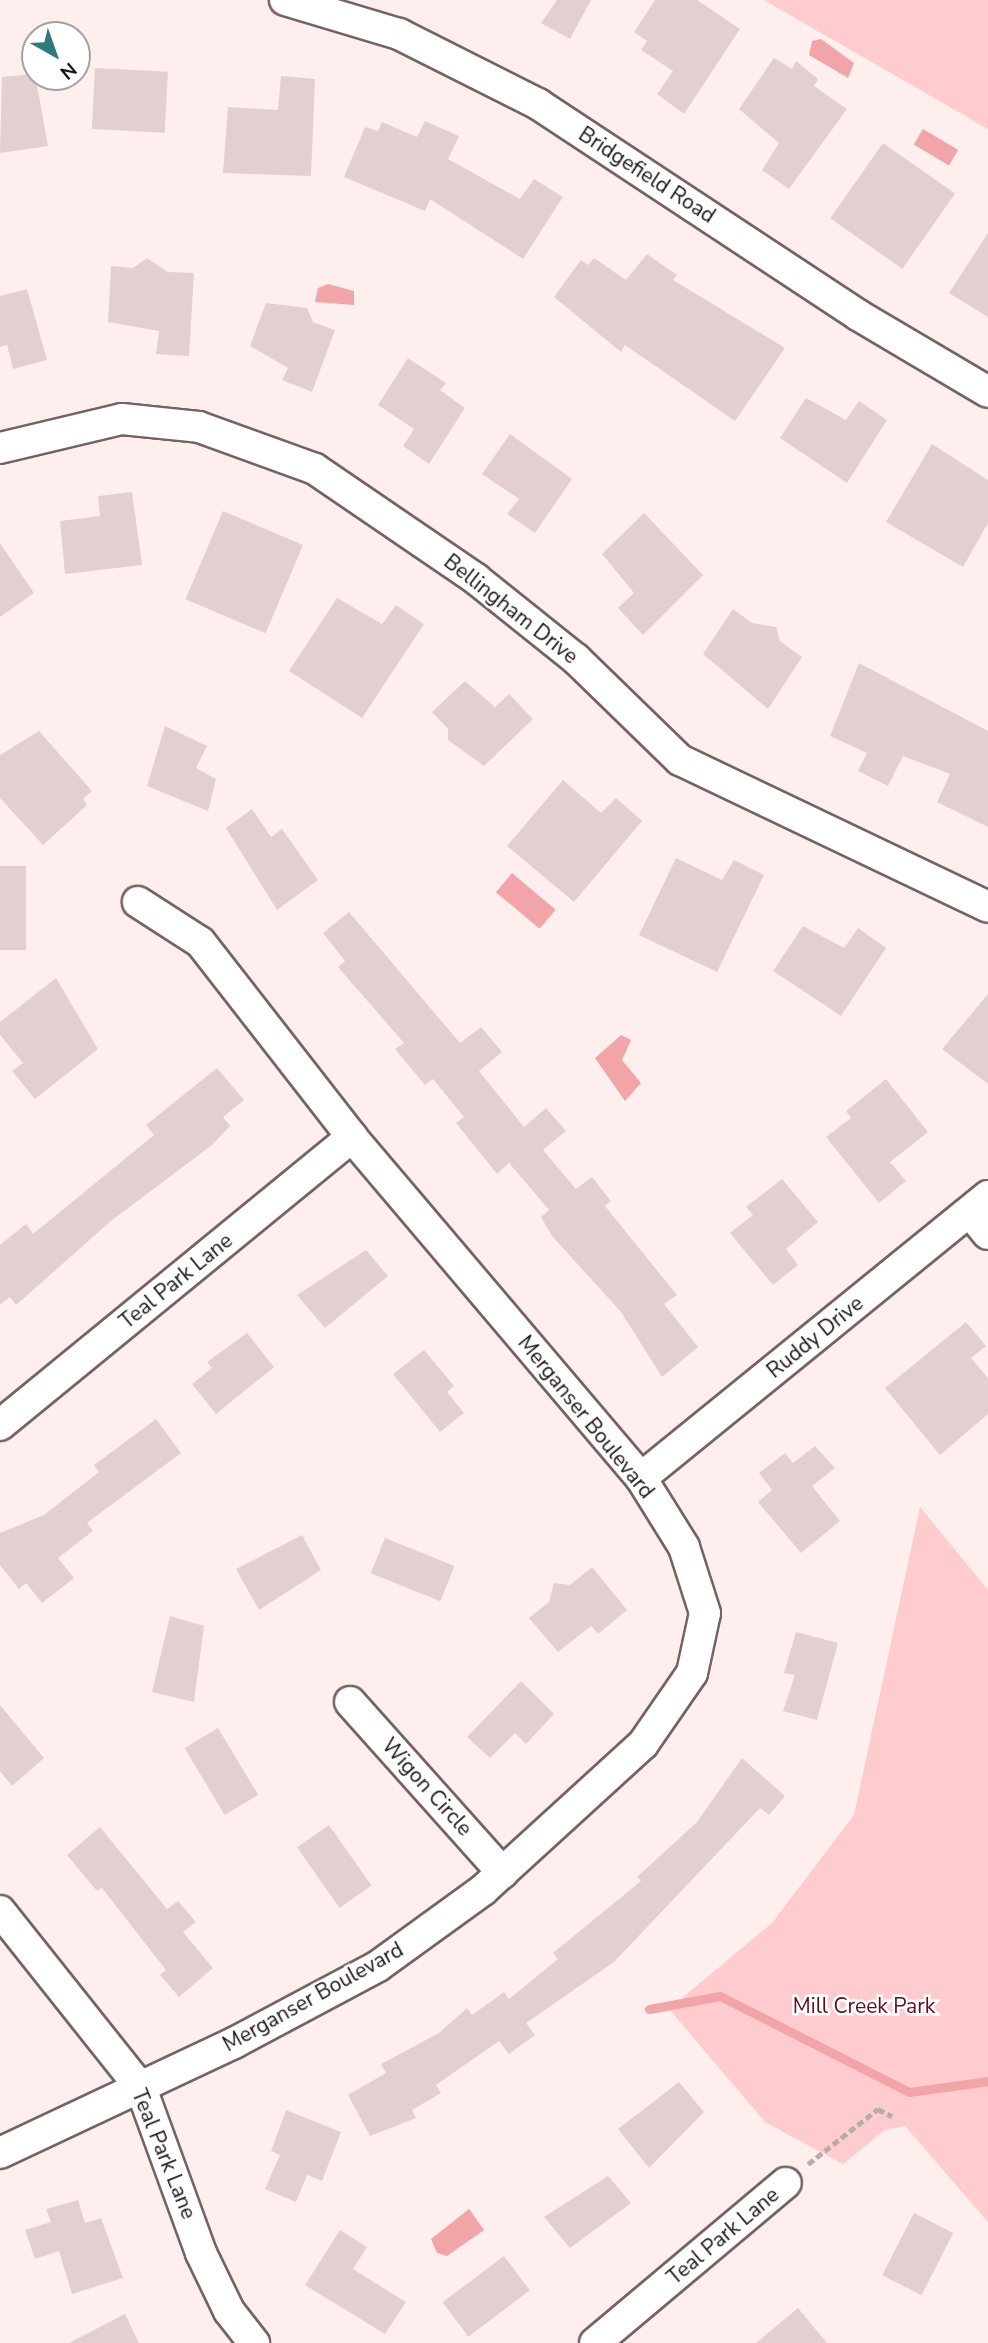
<!DOCTYPE html>
<style>
body{margin:0}
#map{position:relative;width:988px;height:2343px;overflow:hidden;background:#fee;font-family:"Nunito Sans",sans-serif}
div>[style]{position:absolute}
.green>*{inset:0;background:#feccce}
.water>*{inset:0;background:#f2a5a9;transform-origin:0 0}
.stream>*{height:9px;margin:-4.5px;padding:0 4.5px;transform-origin:4.5px;border-radius:4.5px;background:#f2a5a9}
.building>*{inset:0;background:#e3cfcf;transform-origin:0 0}
.path>*{height:4.5px;margin-top:-2.25px;transform-origin:0;background:repeating-linear-gradient(90deg,#b9abab 0 7px,transparent 0 10.5px)}
.roads{filter:drop-shadow(2px 0 #756364) drop-shadow(-2px 0 #756364) drop-shadow(0 2px #756364) drop-shadow(0 -2px #756364)}
.minor>*{height:30px;margin:-15px;padding:0 15px;transform-origin:15px;border-radius:15px;background:#fff}
span{translate:-50% -50%;white-space:nowrap;text-align:center;line-height:1.15;-webkit-text-stroke:5px #fff;paint-order:stroke}
.street-label{font-size:21px;color:#1a1314}
.park-label{font-size:21px;color:#64091e}
.north{position:absolute;left:21px;top:21px;width:70px;height:70px;box-sizing:border-box;background:#fff;border:2px solid #a3a1a1;border-radius:50%;rotate:140deg;font-size:19px;font-weight:700;line-height:28px;text-align:center;color:#1a1314}
.north::after{content:'';display:block;margin:auto;width:24px;height:32px;background:#317a7b;clip-path:polygon(50% 0,100% 100%,50% 72%,0 100%)}
</style>
<div id="map">
<div class="green">
<i style="clip-path:polygon(764px 0,988px 0,988px 129px)"></i>
<i style="clip-path:polygon(920px 1507px,988px 1590px,988px 2222px,905px 2126px,885px 2130px,843px 2164px,765px 2122px,669px 2009px,772px 1923px,854px 1815px)"></i>
</div>
<div class="water">
<i style="clip-path:polygon(821px 39px,854px 63px,848px 78px,809px 55px,812px 41px)"></i>
<i style="left:923px;top:129px;width:41px;height:18px;rotate:31deg"></i>
<i style="clip-path:polygon(328px 284px,354px 291px,354px 305px,315px 302px,318px 288px)"></i>
<i style="left:512px;top:873px;width:57px;height:25px;rotate:40deg"></i>
<i style="clip-path:polygon(621px 1035px,631px 1040px,622px 1060px,641px 1083px,625px 1101px,595px 1058px)"></i>
<i style="clip-path:polygon(469px 2209px,484px 2230px,447px 2256px,437px 2253px,431px 2239px)"></i>
</div>
<div class="stream">
<i style="left:649px;top:2009px;width:72px;rotate:-10.4deg"></i>
<i style="left:720px;top:1996px;width:212px;rotate:26.9deg"></i>
<i style="left:909px;top:2092px;width:80px;rotate:-7.9deg"></i>
</div>
<div class="building">
<i style="clip-path:polygon(557px 0,591px 0,570px 39px,541px 23px)"></i>
<i style="clip-path:polygon(655px 0,697px 0,740px 29px,684px 114px,657px 94px,673px 71px,641px 50px,647px 41px,634px 32px)"></i>
<i style="clip-path:polygon(774px 58px,792px 69px,796px 61px,818px 79px,814px 86px,847px 109px,789px 189px,762px 170px,779px 143px,739px 109px)"></i>
<i style="left:95px;top:68px;width:73px;height:61px;rotate:3deg"></i>
<i style="clip-path:polygon(35px 74px,48px 146px,0 153px,2px 77px)"></i>
<i style="clip-path:polygon(281px 76px,315px 79px,311px 176px,223px 173px,228px 107px,278px 110px)"></i>
<i style="clip-path:polygon(425px 121px,459px 136px,448px 159px,520px 199px,534px 179px,563px 197px,523px 259px,430px 199px,425px 211px,344px 177px,365px 127px,378px 131px,382px 122px,417px 137px)"></i>
<i style="left:883px;top:143px;width:88px;height:92px;rotate:35deg"></i>
<i style="clip-path:polygon(988px 233px,988px 317px,949px 293px)"></i>
<i style="clip-path:polygon(647px 254px,677px 275px,673px 280px,785px 348px,735px 421px,625px 345px,621px 352px,554px 297px,581px 260px,588px 265px,594px 258px,626px 280px)"></i>
<i style="clip-path:polygon(147px 258px,168px 272px,194px 273px,189px 356px,156px 354px,159px 331px,108px 322px,111px 266px,133px 268px)"></i>
<i style="clip-path:polygon(27px 289px,47px 360px,13px 369px,7px 345px,0 347px,0 296px)"></i>
<i style="clip-path:polygon(266px 303px,307px 308px,313px 322px,335px 330px,312px 392px,282px 380px,288px 368px,250px 346px)"></i>
<i style="clip-path:polygon(408px 358px,446px 383px,440px 390px,465px 408px,429px 464px,403px 446px,414px 429px,378px 405px)"></i>
<i style="clip-path:polygon(806px 398px,846px 420px,859px 401px,887px 420px,847px 483px,780px 438px)"></i>
<i style="clip-path:polygon(510px 434px,572px 479px,535px 533px,507px 514px,519px 499px,482px 474px)"></i>
<i style="clip-path:polygon(932px 444px,988px 480px,988px 523px,963px 567px,886px 522px)"></i>
<i style="clip-path:polygon(132px 492px,142px 565px,65px 574px,60px 521px,100px 516px,98px 496px)"></i>
<i style="left:223px;top:511px;width:87px;height:96px;rotate:23deg"></i>
<i style="clip-path:polygon(644px 513px,703px 575px,643px 635px,618px 608px,634px 593px,602px 554px)"></i>
<i style="clip-path:polygon(0 543px,34px 593px,0 617px)"></i>
<i style="clip-path:polygon(337px 598px,382px 624px,396px 605px,424px 624px,362px 718px,289px 671px)"></i>
<i style="clip-path:polygon(733px 609px,752px 623px,776px 627px,780px 641px,802px 657px,768px 709px,703px 654px)"></i>
<i style="clip-path:polygon(859px 663px,988px 731px,988px 827px,937px 802px,950px 774px,903px 756px,888px 786px,858px 771px,867px 753px,830px 736px)"></i>
<i style="clip-path:polygon(465px 681px,495px 707px,509px 694px,533px 719px,484px 766px,448px 740px,448px 729px,432px 712px)"></i>
<i style="clip-path:polygon(165px 726px,207px 746px,196px 768px,216px 779px,208px 811px,147px 786px)"></i>
<i style="clip-path:polygon(39px 731px,92px 791px,83px 799px,87px 805px,43px 845px,0 798px,0 755px)"></i>
<i style="clip-path:polygon(563px 780px,601px 813px,616px 798px,642px 821px,574px 902px,507px 846px)"></i>
<i style="clip-path:polygon(252px 809px,271px 837px,282px 829px,318px 880px,277px 910px,226px 828px)"></i>
<i style="clip-path:polygon(676px 858px,722px 880px,734px 860px,764px 875px,717px 972px,639px 935px)"></i>
<i style="left:26px;top:866px;width:84px;height:26px;rotate:90deg"></i>
<i style="clip-path:polygon(349px 912px,460px 1043px,481px 1027px,502px 1052px,479px 1071px,524px 1127px,546px 1108px,566px 1131px,543px 1150px,576px 1189px,592px 1177px,611px 1201px,605px 1206px,677px 1295px,664px 1304px,698px 1347px,662px 1377px,621px 1312px,552px 1236px,541px 1217px,549px 1210px,509px 1163px,497px 1174px,456px 1123px,464px 1117px,433px 1079px,425px 1085px,395px 1049px,404px 1043px,338px 967px,345px 961px,323px 933px)"></i>
<i style="clip-path:polygon(803px 926px,844px 948px,858px 928px,886px 948px,841px 1016px,773px 971px)"></i>
<i style="clip-path:polygon(56px 978px,98px 1049px,35px 1099px,12px 1071px,23px 1063px,0 1035px,0 1022px)"></i>
<i style="clip-path:polygon(988px 994px,988px 1084px,942px 1049px)"></i>
<i style="clip-path:polygon(217px 1068px,244px 1100px,223px 1117px,230px 1126px,212px 1145px,111px 1221px,16px 1305px,10px 1297px,0 1305px,0 1245px,26px 1224px,33px 1234px,154px 1135px,146px 1125px)"></i>
<i style="clip-path:polygon(886px 1079px,928px 1132px,890px 1162px,906px 1181px,879px 1203px,826px 1137px,851px 1118px,846px 1111px)"></i>
<i style="clip-path:polygon(782px 1179px,818px 1222px,786px 1249px,798px 1265px,773px 1285px,730px 1233px,753px 1215px,746px 1207px)"></i>
<i style="clip-path:polygon(366px 1250px,388px 1276px,325px 1328px,297px 1295px)"></i>
<i style="clip-path:polygon(966px 1322px,986px 1346px,971px 1358px,988px 1378px,988px 1414px,940px 1455px,885px 1388px)"></i>
<i style="clip-path:polygon(247px 1333px,274px 1367px,216px 1414px,192px 1384px,212px 1368px,207px 1362px)"></i>
<i style="clip-path:polygon(424px 1350px,454px 1386px,447px 1392px,464px 1413px,440px 1432px,393px 1374px)"></i>
<i style="clip-path:polygon(156px 1419px,181px 1453px,87px 1523px,93px 1531px,58px 1558px,74px 1578px,42px 1603px,26px 1583px,19px 1589px,0 1565px,0 1533px,44px 1515px,99px 1472px,94px 1465px)"></i>
<i style="clip-path:polygon(815px 1446px,835px 1468px,812px 1486px,840px 1521px,801px 1553px,758px 1502px,772px 1490px,759px 1473px,785px 1453px,793px 1463px)"></i>
<i style="clip-path:polygon(302px 1535px,321px 1570px,259px 1610px,236px 1569px)"></i>
<i style="left:385px;top:1538px;width:75px;height:38px;rotate:22deg"></i>
<i style="clip-path:polygon(592px 1567px,627px 1610px,598px 1634px,591px 1626px,558px 1652px,529px 1618px,549px 1602px,554px 1583px,570px 1585px)"></i>
<i style="clip-path:polygon(170px 1616px,204px 1626px,194px 1702px,152px 1692px)"></i>
<i style="clip-path:polygon(796px 1632px,838px 1643px,817px 1720px,783px 1711px,795px 1675px,784px 1673px)"></i>
<i style="clip-path:polygon(521px 1681px,554px 1714px,526px 1744px,515px 1733px,490px 1758px,467px 1737px)"></i>
<i style="clip-path:polygon(0 1705px,44px 1758px,12px 1786px,0 1771px)"></i>
<i style="left:218px;top:1728px;width:78px;height:39px;rotate:59deg"></i>
<i style="clip-path:polygon(742px 1758px,785px 1796px,769px 1815px,760px 1808px,614px 1962px,526px 2023px,535px 2035px,509px 2054px,499px 2041px,436px 2085px,441px 2093px,412px 2110px,416px 2118px,370px 2136px,348px 2095px,386px 2073px,381px 2064px,439px 2033px,467px 2008px,472px 2015px,504px 1992px,509px 1999px,558px 1959px,553px 1953px,641px 1881px,637px 1877px,697px 1822px)"></i>
<i style="left:329px;top:1825px;width:74px;height:39px;rotate:55deg"></i>
<i style="clip-path:polygon(100px 1827px,167px 1909px,178px 1901px,196px 1922px,183px 1932px,213px 1968px,179px 1997px,160px 1975px,166px 1970px,102px 1888px,97px 1891px,67px 1855px)"></i>
<i style="clip-path:polygon(679px 2082px,704px 2112px,649px 2168px,618px 2129px)"></i>
<i style="clip-path:polygon(286px 2110px,341px 2132px,322px 2181px,307px 2175px,296px 2202px,265px 2189px,280px 2155px,271px 2151px)"></i>
<i style="clip-path:polygon(608px 2176px,631px 2203px,570px 2248px,544px 2217px)"></i>
<i style="clip-path:polygon(78px 2200px,85px 2223px,101px 2218px,123px 2278px,72px 2294px,59px 2251px,35px 2259px,25px 2230px,51px 2222px,46px 2209px)"></i>
<i style="left:914px;top:2213px;width:44px;height:70px;rotate:27deg"></i>
<i style="clip-path:polygon(340px 2230px,367px 2247px,353px 2269px,406px 2302px,385px 2334px,305px 2285px)"></i>
<i style="left:504px;top:2256px;width:43px;height:77px;rotate:53deg"></i>
<i style="clip-path:polygon(798px 2308px,827px 2343px,756px 2343px)"></i>
<i style="clip-path:polygon(125px 2314px,139px 2343px,69px 2343px)"></i>
</div>
<div class="path">
<i style="left:808px;top:2164px;width:89px;rotate:-38.2deg"></i>
<i style="left:878px;top:2109px;width:16px;rotate:27deg"></i>
</div>
<div class="roads">
<div class="minor">
<i style="left:285px;top:0;width:119px;rotate:16.6deg"></i>
<i style="left:399px;top:34px;width:156px;rotate:26.7deg"></i>
<i style="left:538px;top:104px;width:383px;rotate:33.4deg"></i>
<i style="left:858px;top:315px;width:151px;rotate:30.6deg"></i>
<i style="left:0;top:448px;width:125px;rotate:-13.4deg"></i>
<i style="left:122px;top:419px;width:77px;rotate:5.9deg"></i>
<i style="left:199px;top:427px;width:123px;rotate:19.9deg"></i>
<i style="left:315px;top:469px;width:195px;rotate:34.3deg"></i>
<i style="left:476px;top:579px;width:128px;rotate:38.7deg"></i>
<i style="left:576px;top:659px;width:145px;rotate:44.2deg"></i>
<i style="left:680px;top:760px;width:341px;rotate:25.5deg"></i>
<i style="left:970px;top:1212px;width:28px;rotate:51deg"></i>
<i style="left:0;top:1425px;width:455px;rotate:-39.3deg"></i>
<i style="left:641px;top:1478px;width:447px;rotate:-39.1deg"></i>
<i style="left:350px;top:1702px;width:229px;rotate:48.2deg"></i>
<i style="left:0;top:1911px;width:226px;rotate:51.5deg"></i>
<i style="left:141px;top:2088px;width:176px;rotate:70deg"></i>
<i style="left:201px;top:2253px;width:64px;rotate:64.2deg"></i>
<i style="left:229px;top:2311px;width:41px;rotate:52deg"></i>
<i style="left:0;top:2153px;width:259px;rotate:-25.2deg"></i>
<i style="left:234px;top:2043px;width:163px;rotate:-28.1deg"></i>
<i style="left:378px;top:1966px;width:130px;rotate:-35.9deg"></i>
<i style="left:483px;top:1890px;width:217px;rotate:-42.4deg"></i>
<i style="left:643px;top:1744px;width:86px;rotate:-55.4deg"></i>
<i style="left:692px;top:1673px;width:61px;rotate:-77.8deg"></i>
<i style="left:705px;top:1613px;width:69px;rotate:-107.7deg"></i>
<i style="left:684px;top:1547px;width:81px;rotate:-121.9deg"></i>
<i style="left:641px;top:1478px;width:447px;rotate:-130.3deg"></i>
<i style="left:352px;top:1137px;width:247px;rotate:-127.9deg"></i>
<i style="left:200px;top:942px;width:74px;rotate:-147.2deg"></i>
<i style="left:595px;top:2343px;width:249px;rotate:-40deg"></i>
</div>
</div>
<div class="street-label">
<span style="left:647px;top:175px;rotate:33deg">Bridgefield Road</span>
<span style="left:511px;top:609px;rotate:38deg">Bellingham Drive</span>
<span style="left:176px;top:1281px;rotate:-39deg">Teal Park Lane</span>
<span style="left:815px;top:1337px;rotate:-39deg">Ruddy Drive</span>
<span style="left:586px;top:1417px;rotate:51deg">Merganser Boulevard</span>
<span style="left:427px;top:1787px;rotate:48deg">Wigon Circle</span>
<span style="left:313px;top:1997px;rotate:-29deg">Merganser Boulevard</span>
<span style="left:164px;top:2154px;rotate:68deg">Teal Park Lane</span>
<span style="left:723px;top:2236px;rotate:-40deg">Teal Park Lane</span>
</div>
<div class="park-label">
<span style="left:864px;top:2006px">Mill Creek Park</span>
</div>
<div class="north">N</div>
</div>
